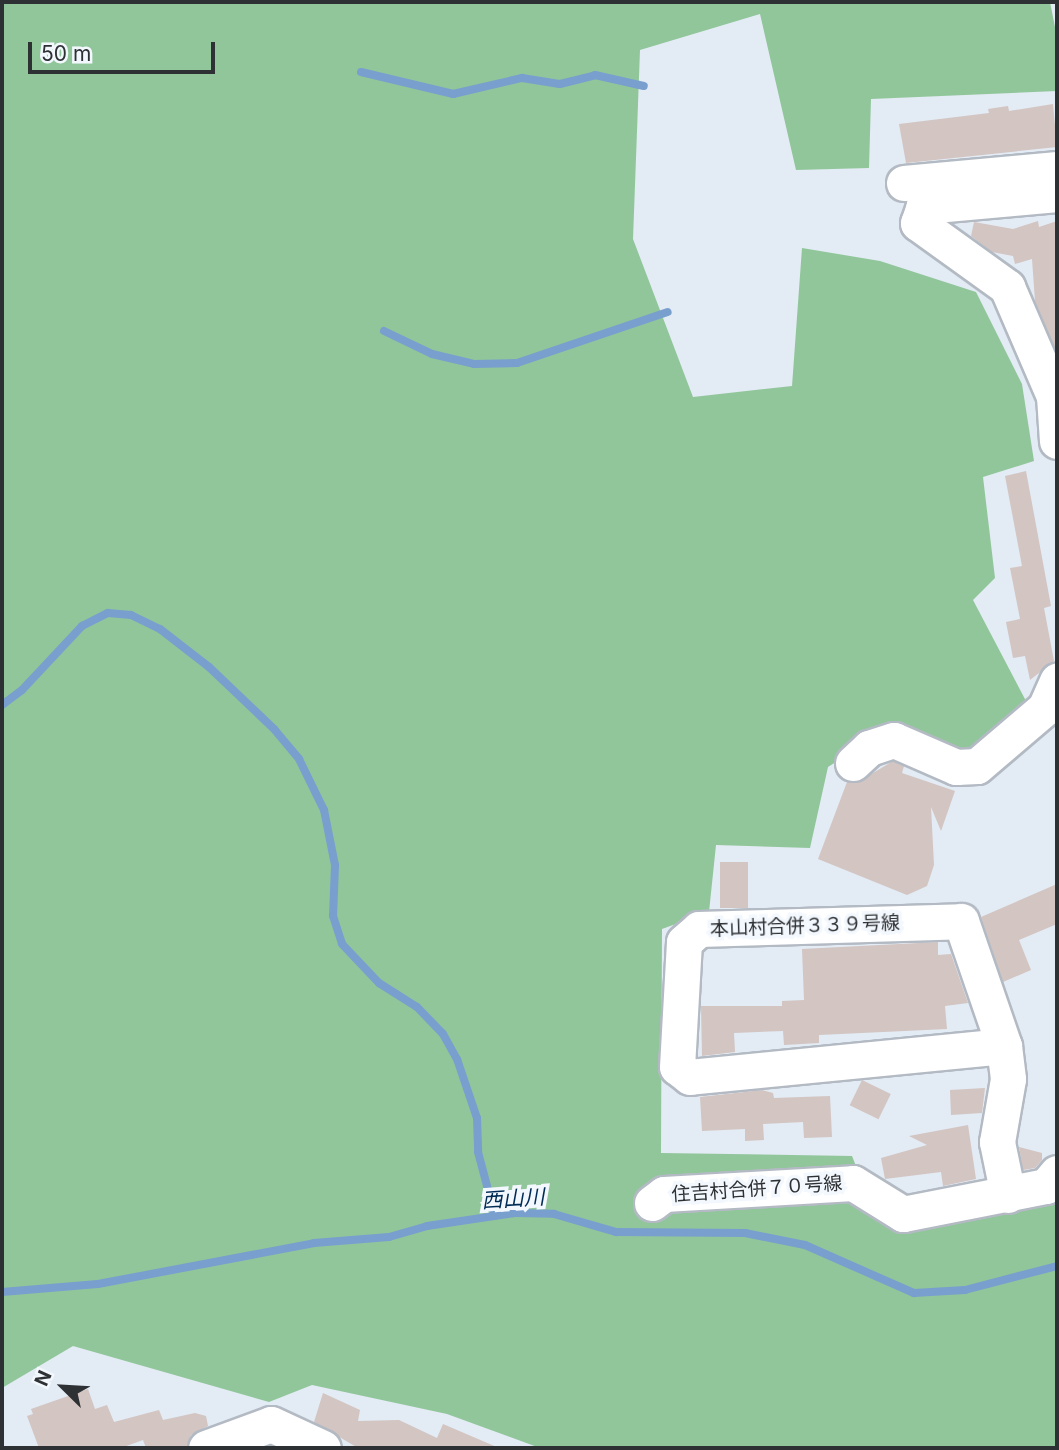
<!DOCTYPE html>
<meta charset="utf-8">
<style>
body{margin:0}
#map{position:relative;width:1059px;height:1450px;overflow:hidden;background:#e3ebf4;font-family:Inter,"Noto Sans JP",sans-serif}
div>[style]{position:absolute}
.forest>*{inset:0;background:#91c69b}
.stream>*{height:8px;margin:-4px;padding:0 4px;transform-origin:4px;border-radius:4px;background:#789fce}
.building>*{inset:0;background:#d2c5c2;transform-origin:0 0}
.roads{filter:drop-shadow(2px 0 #b3bac3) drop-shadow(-2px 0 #b3bac3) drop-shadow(0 2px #b3bac3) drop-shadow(0 -2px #b3bac3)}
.minor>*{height:35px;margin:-17.5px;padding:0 17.5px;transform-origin:17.5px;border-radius:17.5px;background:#fff}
span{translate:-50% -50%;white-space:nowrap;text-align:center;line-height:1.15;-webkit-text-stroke:7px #f3f8fe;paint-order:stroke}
.street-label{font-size:19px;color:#2e3134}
.water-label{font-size:21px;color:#002b55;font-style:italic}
.frame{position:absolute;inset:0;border:4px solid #2e3134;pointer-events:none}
.north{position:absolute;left:28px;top:1352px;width:70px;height:70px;-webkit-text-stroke:5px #f3f8fe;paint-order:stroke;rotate:294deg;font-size:19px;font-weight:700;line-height:28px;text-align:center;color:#2e3134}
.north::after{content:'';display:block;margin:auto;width:24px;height:32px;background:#2e3134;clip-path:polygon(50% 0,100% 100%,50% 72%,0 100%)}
.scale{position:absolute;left:28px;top:42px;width:187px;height:32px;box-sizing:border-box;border:4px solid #2e3134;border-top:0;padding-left:9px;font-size:21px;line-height:24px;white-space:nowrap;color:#2e3134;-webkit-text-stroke:5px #f3f8fe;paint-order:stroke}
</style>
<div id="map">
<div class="forest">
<i style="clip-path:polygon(2px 2px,1050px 2px,1057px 37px,1057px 91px,871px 99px,869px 168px,796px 170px,760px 14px,640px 50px,633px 239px,693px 397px,792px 386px,802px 248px,880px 261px,976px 292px,1022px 384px,1034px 461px,983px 477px,995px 578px,973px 600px,1026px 701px,967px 753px,892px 726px,828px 767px,810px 848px,716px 845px,709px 912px,662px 929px,661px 1153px,852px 1156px,878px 1221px,1057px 1204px,1057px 1448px,540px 1448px,447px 1414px,312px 1385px,269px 1402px,73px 1346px,2px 1388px)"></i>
</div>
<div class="stream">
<i style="left:361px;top:72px;width:95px;rotate:13.4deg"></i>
<i style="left:453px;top:94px;width:71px;rotate:-13.1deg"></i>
<i style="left:522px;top:78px;width:38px;rotate:9deg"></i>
<i style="left:560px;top:84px;width:36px;rotate:-14deg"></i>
<i style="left:595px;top:75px;width:50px;rotate:12.7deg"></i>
<i style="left:384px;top:331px;width:53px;rotate:25.6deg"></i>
<i style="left:432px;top:354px;width:43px;rotate:13.4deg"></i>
<i style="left:474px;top:364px;width:43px;rotate:-1.3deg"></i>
<i style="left:517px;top:363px;width:159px;rotate:-18.7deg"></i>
<i style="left:2px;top:705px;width:25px;rotate:-37deg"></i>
<i style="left:22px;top:690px;width:88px;rotate:-46.8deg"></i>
<i style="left:82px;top:626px;width:29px;rotate:-27deg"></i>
<i style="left:108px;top:613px;width:23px;rotate:5deg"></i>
<i style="left:131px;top:615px;width:32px;rotate:26deg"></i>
<i style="left:160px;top:629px;width:62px;rotate:37.8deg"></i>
<i style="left:209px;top:667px;width:90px;rotate:43.6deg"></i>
<i style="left:274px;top:729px;width:39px;rotate:50deg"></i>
<i style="left:299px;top:759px;width:57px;rotate:63.9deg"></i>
<i style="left:324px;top:810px;width:56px;rotate:78.7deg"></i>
<i style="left:335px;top:865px;width:51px;rotate:92.2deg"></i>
<i style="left:333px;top:916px;width:29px;rotate:72deg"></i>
<i style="left:342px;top:944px;width:54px;rotate:46.5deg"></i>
<i style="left:379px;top:983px;width:45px;rotate:32.3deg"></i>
<i style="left:417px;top:1007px;width:37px;rotate:46deg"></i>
<i style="left:443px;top:1034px;width:29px;rotate:61deg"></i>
<i style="left:457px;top:1059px;width:62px;rotate:71.3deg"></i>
<i style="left:477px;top:1118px;width:34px;rotate:88deg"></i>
<i style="left:478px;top:1152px;width:66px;rotate:75.1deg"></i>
<i style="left:2px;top:1292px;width:96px;rotate:-4.8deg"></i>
<i style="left:98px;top:1284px;width:220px;rotate:-10.7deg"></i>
<i style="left:314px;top:1243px;width:75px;rotate:-4.6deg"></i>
<i style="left:389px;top:1237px;width:40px;rotate:-16deg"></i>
<i style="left:427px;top:1226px;width:89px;rotate:-8.4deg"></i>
<i style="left:515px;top:1213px;width:39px;rotate:1deg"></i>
<i style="left:554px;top:1214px;width:65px;rotate:16.2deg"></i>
<i style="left:616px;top:1232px;width:129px;rotate:0.4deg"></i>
<i style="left:745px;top:1233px;width:61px;rotate:11.3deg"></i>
<i style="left:805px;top:1245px;width:119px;rotate:23.8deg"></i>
<i style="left:914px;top:1293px;width:51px;rotate:-3.4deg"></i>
<i style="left:965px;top:1290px;width:95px;rotate:-14.6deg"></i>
</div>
<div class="building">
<i style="clip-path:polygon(1053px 104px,1057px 147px,906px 163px,899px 124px,989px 113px,988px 109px,1008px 106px,1009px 111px)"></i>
<i style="clip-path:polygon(1038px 221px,1039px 227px,1057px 221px,1057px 353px,1035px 301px,1032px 259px,1015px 264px,1013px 256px,992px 252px,971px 236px,974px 222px,1013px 229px)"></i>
<i style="clip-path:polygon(1026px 471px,1051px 606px,1044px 608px,1054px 661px,1030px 680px,1025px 656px,1013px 658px,1006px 622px,1020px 619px,1010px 568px,1022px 566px,1005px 476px)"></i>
<i style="clip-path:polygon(893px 761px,904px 766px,902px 773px,955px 791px,941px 831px,931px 807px,934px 865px,927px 886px,907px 895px,818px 859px,847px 782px,858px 782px)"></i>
<i style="left:720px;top:862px;width:28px;height:46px"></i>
<i style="clip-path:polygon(1057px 884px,1057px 924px,1019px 940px,1031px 970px,1003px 982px,981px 917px)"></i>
<i style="clip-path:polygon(938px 942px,938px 955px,951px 954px,968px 1003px,945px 1006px,947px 1029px,819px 1035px,819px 1043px,784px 1045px,783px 1031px,734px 1033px,735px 1052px,702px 1056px,701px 1006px,782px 1006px,782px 1001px,804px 1000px,802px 949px)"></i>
<i style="left:862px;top:1080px;width:32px;height:28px;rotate:26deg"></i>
<i style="clip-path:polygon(985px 1088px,982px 1113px,951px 1115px,950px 1090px)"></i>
<i style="clip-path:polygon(762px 1090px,773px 1093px,774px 1098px,830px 1096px,832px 1137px,804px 1138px,803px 1122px,763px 1124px,764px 1140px,745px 1141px,745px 1129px,702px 1131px,700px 1097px)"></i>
<i style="clip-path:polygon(968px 1125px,976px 1179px,943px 1186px,941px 1172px,885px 1179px,881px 1158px,927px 1145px,909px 1136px)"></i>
<i style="clip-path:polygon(1019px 1147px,1042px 1153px,1042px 1160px,1035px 1168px,1023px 1170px)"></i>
<i style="clip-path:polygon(88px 1389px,95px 1409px,107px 1405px,114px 1422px,159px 1410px,163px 1420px,195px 1413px,206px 1416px,208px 1426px,191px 1435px,186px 1448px,146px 1448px,143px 1440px,121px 1448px,39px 1448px,27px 1416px,33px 1414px,31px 1409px)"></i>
<i style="clip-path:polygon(323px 1393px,360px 1410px,358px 1421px,399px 1420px,437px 1438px,443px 1424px,499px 1448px,358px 1448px,314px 1422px)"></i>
</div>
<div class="roads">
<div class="minor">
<i style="left:904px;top:183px;width:154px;rotate:-5.2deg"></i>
<i style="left:1057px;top:194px;width:134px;rotate:174.8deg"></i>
<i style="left:924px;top:206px;width:18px;rotate:109deg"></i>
<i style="left:918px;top:223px;width:110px;rotate:35.7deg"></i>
<i style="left:1007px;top:287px;width:119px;rotate:66.7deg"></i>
<i style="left:1054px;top:396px;width:45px;rotate:86.2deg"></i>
<i style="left:853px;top:763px;width:22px;rotate:-43deg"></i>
<i style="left:869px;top:748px;width:26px;rotate:-18deg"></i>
<i style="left:894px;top:740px;width:68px;rotate:23.5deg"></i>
<i style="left:956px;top:767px;width:21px;rotate:-3deg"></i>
<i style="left:977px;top:766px;width:89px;rotate:-40.5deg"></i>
<i style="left:1045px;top:708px;width:30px;rotate:-66deg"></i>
<i style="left:961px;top:921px;width:132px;rotate:71deg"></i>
<i style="left:1004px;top:1046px;width:316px;rotate:174.4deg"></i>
<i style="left:690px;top:1077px;width:16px;rotate:-142deg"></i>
<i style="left:677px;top:1067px;width:125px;rotate:-86.8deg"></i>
<i style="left:684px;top:942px;width:20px;rotate:-41deg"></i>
<i style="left:699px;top:929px;width:262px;rotate:-1.7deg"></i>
<i style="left:1004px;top:1046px;width:33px;rotate:83deg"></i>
<i style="left:1008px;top:1079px;width:64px;rotate:99.9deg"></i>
<i style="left:997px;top:1142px;width:54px;rotate:78.3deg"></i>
<i style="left:652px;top:1203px;width:15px;rotate:-37deg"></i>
<i style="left:664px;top:1194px;width:189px;rotate:-3.3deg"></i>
<i style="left:853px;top:1183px;width:59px;rotate:31.8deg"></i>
<i style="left:903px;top:1214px;width:146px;rotate:-11.1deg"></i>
<i style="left:1046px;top:1186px;width:17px;rotate:-50deg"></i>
<i style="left:206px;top:1448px;width:69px;rotate:-20.3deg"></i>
<i style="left:271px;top:1424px;width:57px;rotate:24.8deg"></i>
</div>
</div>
<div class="street-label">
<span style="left:805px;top:926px;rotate:-2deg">本山村合併３３９号線</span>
<span style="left:757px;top:1189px;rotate:-4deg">住吉村合併７０号線</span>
</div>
<div class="water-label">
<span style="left:513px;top:1199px;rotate:-4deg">西山川</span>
</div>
<div class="frame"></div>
<div class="north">N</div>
<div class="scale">50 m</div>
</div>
